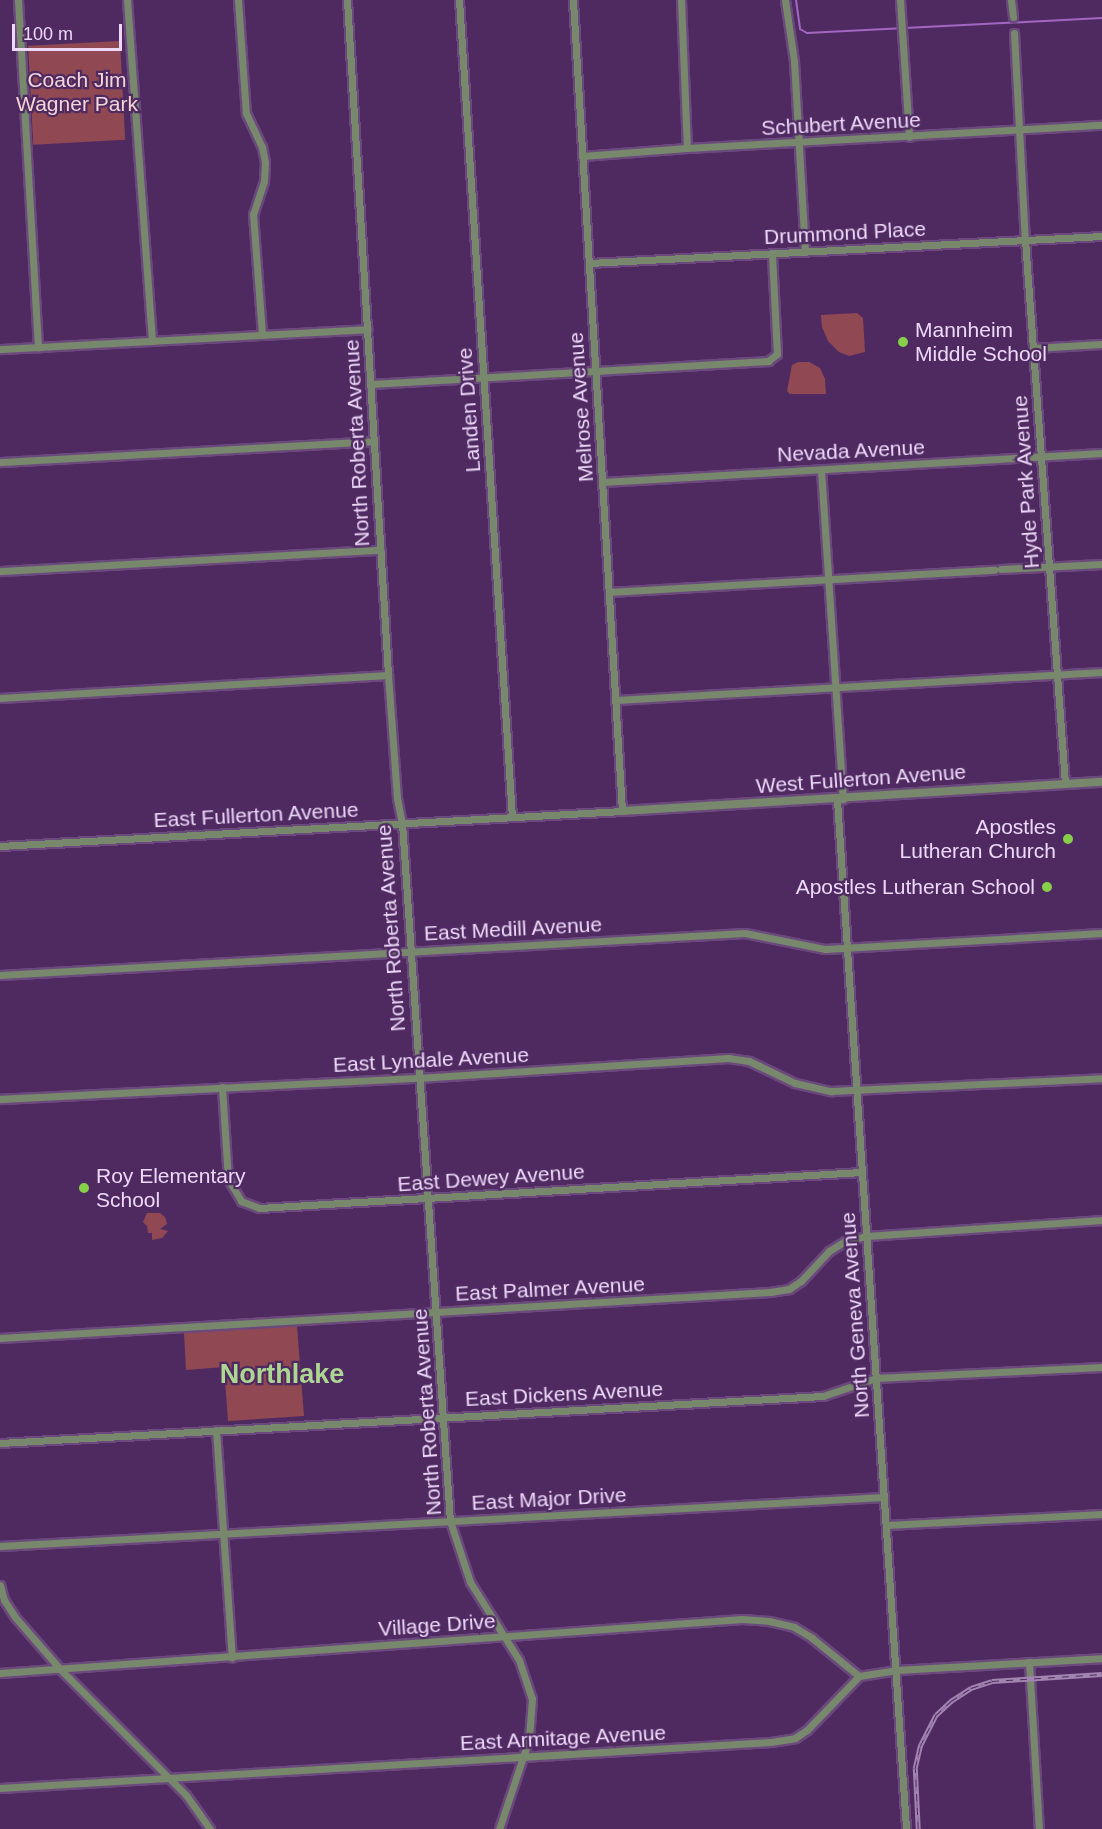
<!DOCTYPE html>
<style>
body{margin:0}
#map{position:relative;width:1102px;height:1829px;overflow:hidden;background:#4f2a61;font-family:Helvetica,sans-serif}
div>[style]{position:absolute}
.green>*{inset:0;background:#904952;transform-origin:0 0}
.stream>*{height:2px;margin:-1px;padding:0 1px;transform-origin:1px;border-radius:1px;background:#a267c0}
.roads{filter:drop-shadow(2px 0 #6b497c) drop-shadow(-2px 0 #6b497c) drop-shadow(0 2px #6b497c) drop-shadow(0 -2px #6b497c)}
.minor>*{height:7px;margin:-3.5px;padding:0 3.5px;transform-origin:3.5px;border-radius:3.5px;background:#78886d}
.tertiary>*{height:8px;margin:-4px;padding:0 4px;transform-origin:4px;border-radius:4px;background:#78886d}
.rail>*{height:4.5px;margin-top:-2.25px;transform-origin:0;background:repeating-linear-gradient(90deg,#4f2a61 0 7px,#a184b0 0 14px);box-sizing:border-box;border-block:2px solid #a184b0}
.dots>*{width:16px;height:16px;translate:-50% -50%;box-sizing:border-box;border:3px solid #4f2a61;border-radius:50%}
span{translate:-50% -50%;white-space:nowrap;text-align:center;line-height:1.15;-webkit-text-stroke:4.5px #4f2a61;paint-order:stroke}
.park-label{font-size:21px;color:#f3d4d6}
.street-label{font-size:21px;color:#edd8f9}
.poi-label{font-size:21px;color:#edd8f9}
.left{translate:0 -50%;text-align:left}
.right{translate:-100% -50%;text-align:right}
.district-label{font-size:27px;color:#aed693;font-weight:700}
.scale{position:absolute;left:12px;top:24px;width:110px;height:27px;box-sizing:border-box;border:3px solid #edd8f9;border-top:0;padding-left:8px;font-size:18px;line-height:21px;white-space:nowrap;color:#edd8f9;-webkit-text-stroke:4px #4f2a61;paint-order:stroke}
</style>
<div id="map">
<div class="green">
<i style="left:120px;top:41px;width:99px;height:92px;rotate:87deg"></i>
<i style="clip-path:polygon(857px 313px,863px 318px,865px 352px,849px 356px,839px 352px,828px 341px,822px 327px,821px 315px)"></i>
<i style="clip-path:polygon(798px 362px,809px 362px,820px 368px,825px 379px,826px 394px,790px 394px,787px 391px,792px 365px)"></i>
<i style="clip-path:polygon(147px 1213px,160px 1213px,165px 1217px,167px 1224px,160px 1229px,168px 1231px,162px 1238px,152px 1240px,152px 1233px,148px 1233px,147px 1226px,143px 1222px)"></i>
<i style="clip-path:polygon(297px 1326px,304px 1416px,228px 1421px,224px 1367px,186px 1370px,184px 1333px)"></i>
</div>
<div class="stream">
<i style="left:796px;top:0;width:29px;rotate:82deg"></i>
<i style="left:800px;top:29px;width:8px;rotate:30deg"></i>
<i style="left:807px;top:33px;width:295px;rotate:-2.9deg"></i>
</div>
<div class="roads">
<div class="minor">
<i style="left:18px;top:0;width:348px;rotate:86.7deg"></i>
<i style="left:127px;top:0;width:342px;rotate:85.8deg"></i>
<i style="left:238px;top:0;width:113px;rotate:86deg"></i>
<i style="left:246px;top:113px;width:38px;rotate:65deg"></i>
<i style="left:262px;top:147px;width:15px;rotate:79deg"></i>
<i style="left:265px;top:162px;width:19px;rotate:93deg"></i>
<i style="left:264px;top:181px;width:35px;rotate:108deg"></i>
<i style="left:253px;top:214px;width:121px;rotate:85.7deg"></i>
<i style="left:347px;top:0;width:676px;rotate:86.52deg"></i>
<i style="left:388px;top:675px;width:123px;rotate:85.8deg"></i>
<i style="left:397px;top:798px;width:25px;rotate:79deg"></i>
<i style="left:402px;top:823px;width:700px;rotate:86.07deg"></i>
<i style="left:450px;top:1521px;width:64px;rotate:71.8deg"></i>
<i style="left:470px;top:1582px;width:92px;rotate:57.9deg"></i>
<i style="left:519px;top:1660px;width:41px;rotate:71.6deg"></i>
<i style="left:532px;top:1699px;width:40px;rotate:94.3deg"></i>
<i style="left:529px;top:1739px;width:95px;rotate:108.4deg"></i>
<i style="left:459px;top:0;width:819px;rotate:86.29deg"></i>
<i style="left:681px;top:0;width:148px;rotate:87.7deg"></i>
<i style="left:785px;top:0;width:62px;rotate:81.6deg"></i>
<i style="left:794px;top:61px;width:190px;rotate:86.7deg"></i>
<i style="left:900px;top:0;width:137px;rotate:86.2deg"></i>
<i style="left:1011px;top:0;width:17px;rotate:83deg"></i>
<i style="left:1014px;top:33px;width:207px;rotate:87deg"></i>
<i style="left:1025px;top:240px;width:545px;rotate:85.79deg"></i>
<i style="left:582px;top:156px;width:105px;rotate:-4.4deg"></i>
<i style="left:687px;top:148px;width:416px;rotate:-3.2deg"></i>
<i style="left:589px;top:263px;width:514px;rotate:-3.01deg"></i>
<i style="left:1033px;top:348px;width:69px;rotate:-3.3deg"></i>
<i style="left:0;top:349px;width:368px;rotate:-3.1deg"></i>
<i style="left:371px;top:384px;width:398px;rotate:-3.3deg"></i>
<i style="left:768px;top:361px;width:11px;rotate:-38deg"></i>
<i style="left:777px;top:354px;width:100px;rotate:-92.9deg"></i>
<i style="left:0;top:462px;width:374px;rotate:-3.2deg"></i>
<i style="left:821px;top:470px;width:330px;rotate:86.2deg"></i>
<i style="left:602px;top:482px;width:501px;rotate:-3.32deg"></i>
<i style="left:1001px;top:569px;width:101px;rotate:-2.8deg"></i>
<i style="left:0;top:571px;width:381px;rotate:-3.2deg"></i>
<i style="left:609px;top:592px;width:386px;rotate:-3.3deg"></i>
<i style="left:0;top:698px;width:389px;rotate:-3.4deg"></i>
<i style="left:616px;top:700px;width:487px;rotate:-3.3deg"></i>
<i style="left:837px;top:800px;width:1031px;rotate:86.16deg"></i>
<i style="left:0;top:846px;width:623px;rotate:-3.22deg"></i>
<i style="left:622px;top:811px;width:812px;rotate:-93.46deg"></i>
<i style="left:0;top:975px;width:746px;rotate:-3.23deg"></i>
<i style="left:745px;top:933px;width:82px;rotate:11.3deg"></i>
<i style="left:825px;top:949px;width:277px;rotate:-3.3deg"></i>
<i style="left:222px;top:1087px;width:92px;rotate:86.3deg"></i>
<i style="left:228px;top:1179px;width:26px;rotate:59deg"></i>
<i style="left:241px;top:1201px;width:19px;rotate:21deg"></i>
<i style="left:259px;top:1208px;width:604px;rotate:-3.42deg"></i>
<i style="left:0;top:1099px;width:419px;rotate:-2.9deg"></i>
<i style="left:418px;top:1078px;width:311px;rotate:-3.7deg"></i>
<i style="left:728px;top:1058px;width:21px;rotate:8deg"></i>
<i style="left:749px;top:1061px;width:51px;rotate:25.6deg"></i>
<i style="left:795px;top:1083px;width:37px;rotate:13deg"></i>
<i style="left:831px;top:1091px;width:271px;rotate:-2.7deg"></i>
<i style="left:0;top:1338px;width:771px;rotate:-3.42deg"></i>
<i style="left:770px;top:1292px;width:19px;rotate:-9deg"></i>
<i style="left:789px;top:1289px;width:14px;rotate:-34deg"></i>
<i style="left:801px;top:1281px;width:41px;rotate:-47deg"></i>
<i style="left:829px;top:1251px;width:19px;rotate:-32deg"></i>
<i style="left:845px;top:1241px;width:22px;rotate:-13deg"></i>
<i style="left:866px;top:1236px;width:237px;rotate:-3.9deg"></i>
<i style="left:216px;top:1430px;width:228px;rotate:86deg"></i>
<i style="left:0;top:1443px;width:824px;rotate:-3.27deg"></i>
<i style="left:823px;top:1396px;width:56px;rotate:-18.8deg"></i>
<i style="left:876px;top:1378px;width:226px;rotate:-2.8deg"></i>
<i style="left:886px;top:1525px;width:216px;rotate:-2.9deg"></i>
<i style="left:0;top:1546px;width:885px;rotate:-3.17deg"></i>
<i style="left:0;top:1585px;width:16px;rotate:75deg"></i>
<i style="left:4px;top:1600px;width:20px;rotate:57deg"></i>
<i style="left:15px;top:1617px;width:69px;rotate:49.1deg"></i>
<i style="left:60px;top:1669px;width:178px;rotate:45deg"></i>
<i style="left:186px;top:1795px;width:42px;rotate:54.8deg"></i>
<i style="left:1029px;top:1662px;width:167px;rotate:86.6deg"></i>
<i style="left:0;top:1673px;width:744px;rotate:-4.16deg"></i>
<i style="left:742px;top:1619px;width:27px;rotate:4deg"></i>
<i style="left:769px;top:1621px;width:26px;rotate:13deg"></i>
<i style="left:794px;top:1627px;width:21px;rotate:31deg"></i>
<i style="left:812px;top:1638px;width:60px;rotate:39deg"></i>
<i style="left:0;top:1788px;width:772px;rotate:-3.41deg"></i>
<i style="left:771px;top:1742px;width:24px;rotate:-9deg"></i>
<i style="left:795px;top:1738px;width:14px;rotate:-34deg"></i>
<i style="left:807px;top:1730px;width:75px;rotate:-46.1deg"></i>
<i style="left:859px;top:1676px;width:37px;rotate:-9deg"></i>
<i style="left:896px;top:1670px;width:206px;rotate:-3.3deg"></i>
</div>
<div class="tertiary">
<i style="left:622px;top:811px;width:481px;rotate:-3.5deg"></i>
</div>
</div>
<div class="rail">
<i style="left:918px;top:1829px;width:61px;rotate:-92.8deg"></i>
<i style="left:915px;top:1768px;width:23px;rotate:-77deg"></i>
<i style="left:920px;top:1746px;width:35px;rotate:-63deg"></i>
<i style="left:936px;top:1715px;width:21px;rotate:-43deg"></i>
<i style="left:951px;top:1701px;width:24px;rotate:-33deg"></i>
<i style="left:971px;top:1688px;width:22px;rotate:-18deg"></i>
<i style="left:992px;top:1681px;width:110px;rotate:-3.6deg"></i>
</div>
<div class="dots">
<i style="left:903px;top:342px;background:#87cf4a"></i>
<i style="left:1068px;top:839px;background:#87cf4a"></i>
<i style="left:1047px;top:887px;background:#87cf4a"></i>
<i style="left:84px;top:1188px;background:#87cf4a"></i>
</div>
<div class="park-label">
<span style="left:77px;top:92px">Coach Jim<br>Wagner Park</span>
</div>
<div class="street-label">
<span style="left:841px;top:124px;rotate:-3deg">Schubert Avenue</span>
<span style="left:845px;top:233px;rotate:-3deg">Drummond Place</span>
<span style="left:581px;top:407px;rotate:-94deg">Melrose Avenue</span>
<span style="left:469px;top:410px;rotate:-94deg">Landen Drive</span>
<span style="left:357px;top:443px;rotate:-93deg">North Roberta Avenue</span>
<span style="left:851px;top:451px;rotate:-3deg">Nevada Avenue</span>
<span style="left:1026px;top:482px;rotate:-94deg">Hyde Park Avenue</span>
<span style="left:861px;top:779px;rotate:-4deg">West Fullerton Avenue</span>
<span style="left:256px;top:815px;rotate:-3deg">East Fullerton Avenue</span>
<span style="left:391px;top:928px;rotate:-94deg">North Roberta Avenue</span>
<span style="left:513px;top:929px;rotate:-3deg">East Medill Avenue</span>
<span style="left:431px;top:1060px;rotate:-3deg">East Lyndale Avenue</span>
<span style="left:491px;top:1178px;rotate:-4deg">East Dewey Avenue</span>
<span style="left:550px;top:1289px;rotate:-3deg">East Palmer Avenue</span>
<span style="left:855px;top:1315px;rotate:-94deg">North Geneva Avenue</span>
<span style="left:564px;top:1394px;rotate:-3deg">East Dickens Avenue</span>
<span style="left:427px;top:1412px;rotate:-94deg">North Roberta Avenue</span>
<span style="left:549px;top:1499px;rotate:-3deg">East Major Drive</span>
<span style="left:437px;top:1625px;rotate:-4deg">Village Drive</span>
<span style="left:563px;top:1738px;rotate:-3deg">East Armitage Avenue</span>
</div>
<div class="poi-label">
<span class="left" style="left:915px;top:342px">Mannheim<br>Middle School</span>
<span class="right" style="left:1056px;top:839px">Apostles<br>Lutheran Church</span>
<span class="right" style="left:1035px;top:887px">Apostles Lutheran School</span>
<span class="left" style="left:96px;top:1188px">Roy Elementary<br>School</span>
</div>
<div class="district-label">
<span style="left:282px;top:1375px">Northlake</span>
</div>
<div class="scale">100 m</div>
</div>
